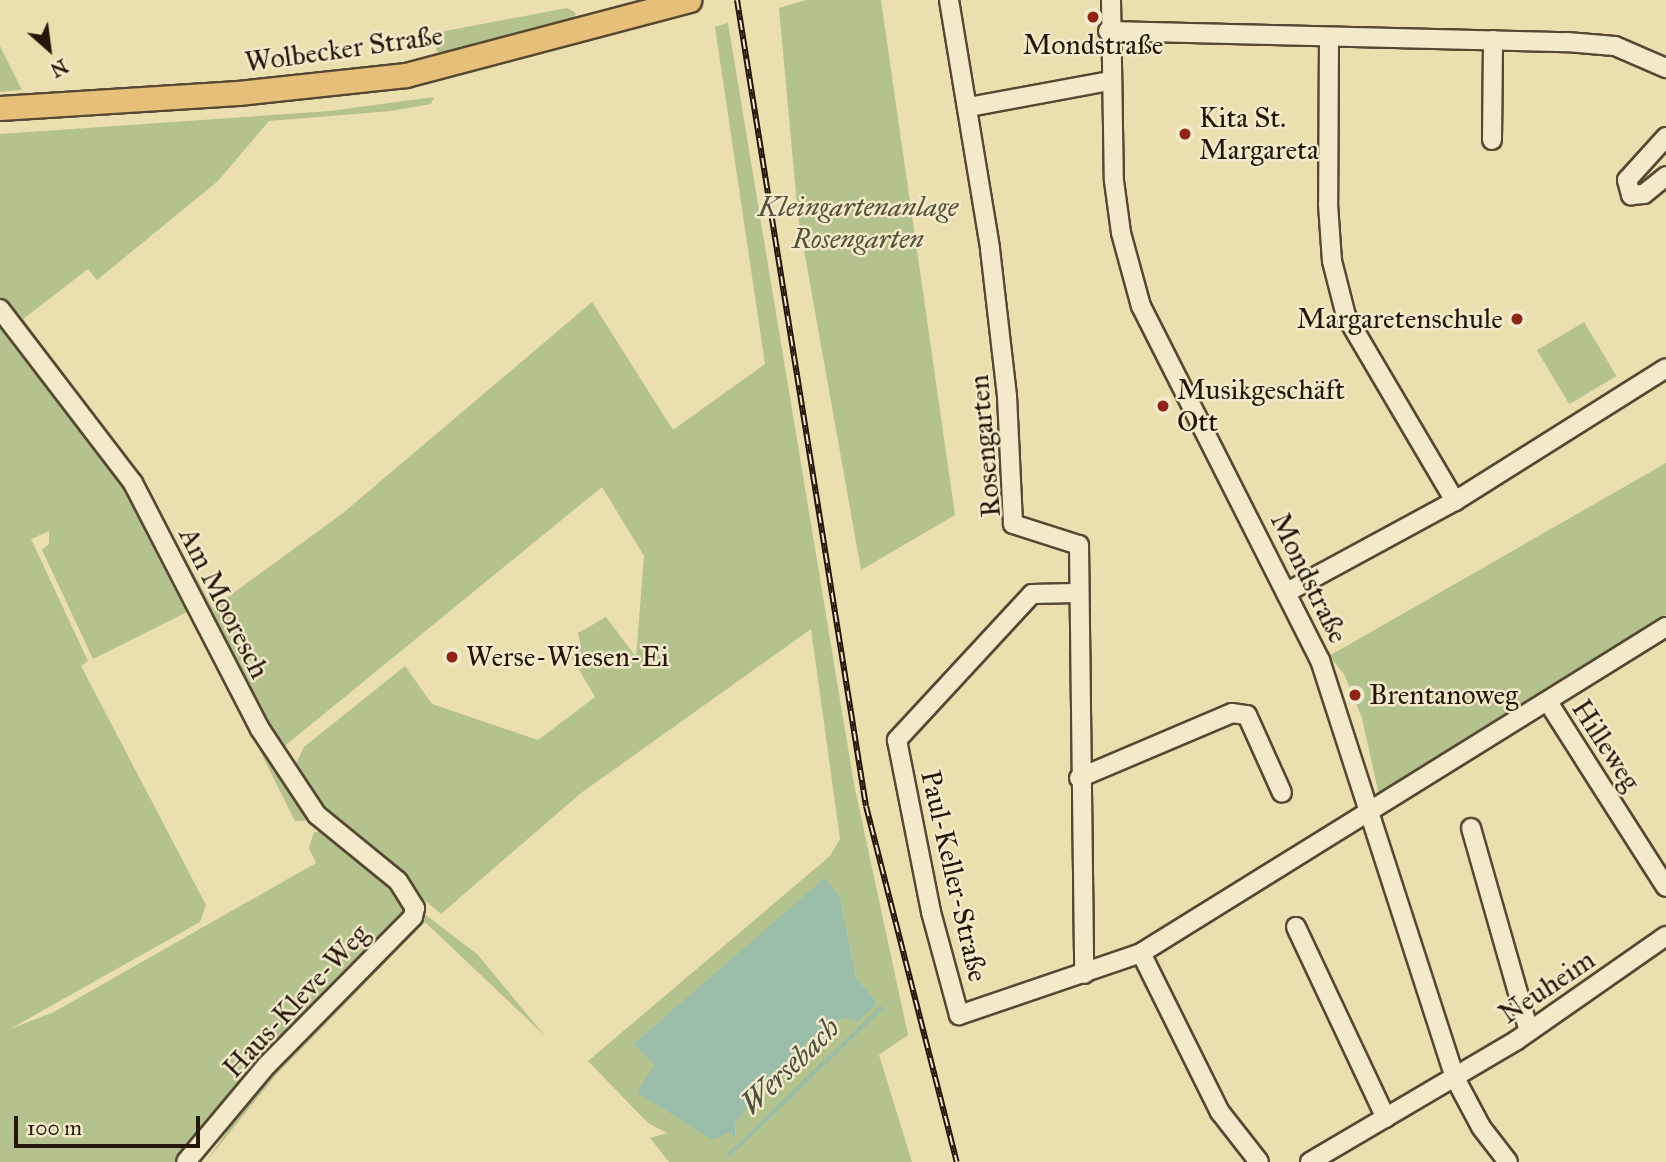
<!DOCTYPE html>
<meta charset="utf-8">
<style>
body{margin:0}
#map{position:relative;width:1666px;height:1162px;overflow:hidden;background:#ecdfaf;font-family:"IM FELL Great Primer",serif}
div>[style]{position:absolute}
.green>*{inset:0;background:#b4c28d;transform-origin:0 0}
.water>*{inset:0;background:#99bda8}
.stream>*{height:3.5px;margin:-1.75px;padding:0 1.75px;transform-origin:1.75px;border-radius:1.75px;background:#99bda8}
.roads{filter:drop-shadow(2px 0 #564832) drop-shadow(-2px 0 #564832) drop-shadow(0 2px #564832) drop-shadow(0 -2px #564832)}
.minor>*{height:18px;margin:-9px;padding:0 9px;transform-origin:9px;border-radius:9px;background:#f3eacb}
.major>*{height:23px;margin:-11.5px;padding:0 11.5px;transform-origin:11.5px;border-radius:11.5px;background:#e6c078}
.rail>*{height:6px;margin-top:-3px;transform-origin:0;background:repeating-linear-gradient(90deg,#f3eacb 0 10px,#241608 0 20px);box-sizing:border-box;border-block:2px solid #241608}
.dots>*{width:19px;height:19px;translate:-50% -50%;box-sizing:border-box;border:4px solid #f3eacb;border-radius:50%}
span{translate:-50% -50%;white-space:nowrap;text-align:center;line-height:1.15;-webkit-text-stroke:5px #f3eacb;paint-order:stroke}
.poi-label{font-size:28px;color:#241608}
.left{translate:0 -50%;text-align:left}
.right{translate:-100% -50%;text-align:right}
.street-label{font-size:28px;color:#241608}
.park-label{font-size:28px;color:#565237;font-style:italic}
.water-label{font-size:30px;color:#4d5040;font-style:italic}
.north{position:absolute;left:14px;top:14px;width:70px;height:70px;-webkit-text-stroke:5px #f3eacb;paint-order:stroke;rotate:152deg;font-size:19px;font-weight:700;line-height:28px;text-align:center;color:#241608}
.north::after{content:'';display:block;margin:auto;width:24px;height:32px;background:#241608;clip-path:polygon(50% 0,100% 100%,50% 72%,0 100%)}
.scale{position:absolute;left:14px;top:1116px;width:186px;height:32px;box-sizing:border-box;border:4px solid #241608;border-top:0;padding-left:9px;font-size:21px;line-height:24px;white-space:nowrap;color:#241608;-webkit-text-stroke:5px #f3eacb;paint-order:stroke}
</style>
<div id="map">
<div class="green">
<i style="clip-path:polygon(806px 0,881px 0,955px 515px,861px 570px,798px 216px,779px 8px)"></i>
<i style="clip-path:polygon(567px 8px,576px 13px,572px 22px,444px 54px,436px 51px,440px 32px)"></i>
<i style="clip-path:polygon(evenodd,728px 23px,854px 784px,908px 1035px,879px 1055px,912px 1162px,669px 1162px,650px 1138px,667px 1133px,648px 1123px,588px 1061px,830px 856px,840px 839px,811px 629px,581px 793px,441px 914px,323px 815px,292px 772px,304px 747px,405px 666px,432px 704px,538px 740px,595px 697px,571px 656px,581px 647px,578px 633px,606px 617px,636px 657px,644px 556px,602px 487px,281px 749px,211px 617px,197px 627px,189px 611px,93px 659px,42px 550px,49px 544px,49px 531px,31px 539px,88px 661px,81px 666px,206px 905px,200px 922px,10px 1029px,54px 1012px,316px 863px,309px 848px,314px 832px,326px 831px,397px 889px,406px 916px,191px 1162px,0 1162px,0 134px,330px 111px,434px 97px,431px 104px,391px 111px,269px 121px,218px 181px,97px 280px,88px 269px,23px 319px,133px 465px,213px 608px,343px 513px,592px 302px,673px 430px,765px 364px,715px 27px,728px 23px,825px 879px,840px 897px,856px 978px,876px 1003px,819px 1031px,766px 1083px,735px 1124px,736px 1141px,731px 1131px,637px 1092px,656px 1065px,633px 1044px,825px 879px)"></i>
<i style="clip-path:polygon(0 46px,22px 90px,0 92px)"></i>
<i style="left:1584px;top:322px;width:63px;height:55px;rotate:59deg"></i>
<i style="clip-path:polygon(1666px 463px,1666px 615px,1379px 795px,1362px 718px,1344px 674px,1329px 656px)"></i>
<i style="clip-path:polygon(255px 728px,308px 812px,305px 821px,295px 821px,250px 731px)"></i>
<i style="clip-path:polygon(423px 913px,477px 954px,545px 1036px,425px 922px,276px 1075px,206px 1162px,270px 1069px)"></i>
</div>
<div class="water">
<i style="clip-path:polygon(825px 878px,840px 897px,856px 978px,877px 1003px,859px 1021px,845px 1018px,819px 1031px,766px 1083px,735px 1124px,736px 1141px,731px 1132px,712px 1140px,637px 1092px,655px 1065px,633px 1044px)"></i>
</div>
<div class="stream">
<i style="left:729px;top:1155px;width:211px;rotate:-44deg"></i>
</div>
<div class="roads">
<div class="minor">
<i style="left:949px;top:0;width:252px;rotate:80.6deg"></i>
<i style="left:990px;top:249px;width:148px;rotate:83.4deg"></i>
<i style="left:1007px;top:396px;width:128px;rotate:87.3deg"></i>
<i style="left:1013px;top:524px;width:69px;rotate:17.7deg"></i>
<i style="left:1079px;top:545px;width:429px;rotate:89.3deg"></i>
<i style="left:1111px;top:0;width:181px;rotate:89.1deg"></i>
<i style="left:1114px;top:181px;width:52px;rotate:82.3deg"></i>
<i style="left:1121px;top:233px;width:76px;rotate:74.7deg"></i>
<i style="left:1141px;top:306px;width:397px;rotate:63.2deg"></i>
<i style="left:1320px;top:660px;width:439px;rotate:72.1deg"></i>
<i style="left:1455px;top:1078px;width:55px;rotate:62deg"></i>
<i style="left:1481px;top:1127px;width:44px;rotate:52.4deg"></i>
<i style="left:1108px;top:31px;width:459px;rotate:1.4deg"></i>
<i style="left:1567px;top:42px;width:48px;rotate:4.8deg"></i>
<i style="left:1615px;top:46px;width:56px;rotate:23.3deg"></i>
<i style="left:1329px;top:38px;width:166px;rotate:90.3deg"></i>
<i style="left:1328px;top:204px;width:57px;rotate:86deg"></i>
<i style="left:1332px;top:261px;width:57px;rotate:75.7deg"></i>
<i style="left:1346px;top:316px;width:215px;rotate:59.5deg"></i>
<i style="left:969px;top:107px;width:142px;rotate:-10.5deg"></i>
<i style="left:1666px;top:137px;width:58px;rotate:132.2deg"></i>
<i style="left:1627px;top:180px;width:16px;rotate:75deg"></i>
<i style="left:1631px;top:195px;width:13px;rotate:-4deg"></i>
<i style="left:1644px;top:194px;width:28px;rotate:-39deg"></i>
<i style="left:1492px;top:140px;width:100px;rotate:-89.4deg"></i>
<i style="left:0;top:309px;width:219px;rotate:52.6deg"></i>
<i style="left:133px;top:483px;width:277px;rotate:62.7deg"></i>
<i style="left:260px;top:729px;width:103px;rotate:56.5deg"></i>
<i style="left:317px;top:815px;width:104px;rotate:39.2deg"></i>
<i style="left:398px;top:881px;width:32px;rotate:58deg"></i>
<i style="left:415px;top:908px;width:9px;rotate:103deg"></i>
<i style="left:413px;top:917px;width:208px;rotate:134.6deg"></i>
<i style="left:267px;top:1065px;width:126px;rotate:129.9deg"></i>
<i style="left:1289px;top:591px;width:189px;rotate:-28.5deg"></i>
<i style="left:1455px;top:501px;width:249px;rotate:-32.2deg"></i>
<i style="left:1077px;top:593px;width:45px;rotate:178.7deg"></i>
<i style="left:1032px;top:594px;width:199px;rotate:132.8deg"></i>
<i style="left:897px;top:740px;width:175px;rotate:78.8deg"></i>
<i style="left:931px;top:912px;width:107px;rotate:74.8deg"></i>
<i style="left:959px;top:1015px;width:192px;rotate:-18.8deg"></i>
<i style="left:1141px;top:953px;width:618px;rotate:-31.84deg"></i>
<i style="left:1548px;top:702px;width:219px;rotate:57.5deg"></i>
<i style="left:1079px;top:778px;width:166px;rotate:-23deg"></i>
<i style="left:1232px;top:713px;width:15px;rotate:8deg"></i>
<i style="left:1247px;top:715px;width:85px;rotate:65.8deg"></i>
<i style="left:1471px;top:828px;width:211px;rotate:74.1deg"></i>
<i style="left:1296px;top:927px;width:211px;rotate:64.8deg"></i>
<i style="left:1141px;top:953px;width:178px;rotate:63.6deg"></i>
<i style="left:1220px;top:1112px;width:63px;rotate:52deg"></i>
<i style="left:1310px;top:1162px;width:240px;rotate:-30.5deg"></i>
<i style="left:1517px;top:1040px;width:182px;rotate:-34.9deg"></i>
</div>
<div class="major">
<i style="left:0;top:108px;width:238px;rotate:-3.6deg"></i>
<i style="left:238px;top:93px;width:169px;rotate:-6.1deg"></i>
<i style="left:406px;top:75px;width:293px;rotate:-14.8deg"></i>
</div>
</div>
<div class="rail">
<i style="left:737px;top:0;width:816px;rotate:80.91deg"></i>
<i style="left:866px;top:806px;width:367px;rotate:75.7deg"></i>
</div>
<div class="dots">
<i style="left:1093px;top:17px;background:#8f2418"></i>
<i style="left:1185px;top:134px;background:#8f2418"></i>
<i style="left:1517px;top:319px;background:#8f2418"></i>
<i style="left:1163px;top:406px;background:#8f2418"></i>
<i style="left:452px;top:657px;background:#8f2418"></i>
<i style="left:1355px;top:695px;background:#8f2418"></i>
</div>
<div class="poi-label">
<span style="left:1093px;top:45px">Mondstraße</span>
<span class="left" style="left:1199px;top:134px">Kita St.<br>Margareta</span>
<span class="right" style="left:1503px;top:319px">Margaretenschule</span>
<span class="left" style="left:1177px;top:406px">Musikgeschäft<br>Ott</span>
<span class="left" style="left:466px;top:657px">Werse-Wiesen-Ei</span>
<span class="left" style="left:1369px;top:695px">Brentanoweg</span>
</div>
<div class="street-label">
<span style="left:344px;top:49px;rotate:-8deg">Wolbecker Straße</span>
<span style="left:985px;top:446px;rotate:-95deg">Rosengarten</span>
<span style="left:1309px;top:578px;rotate:64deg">Mondstraße</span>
<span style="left:224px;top:603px;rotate:63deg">Am Mooresch</span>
<span style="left:1606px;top:745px;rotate:57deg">Hilleweg</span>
<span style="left:954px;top:876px;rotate:77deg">Paul-Keller-Straße</span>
<span style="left:1547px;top:987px;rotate:-34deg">Neuheim</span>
<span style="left:296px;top:1001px;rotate:-47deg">Haus-Kleve-Weg</span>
</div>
<div class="park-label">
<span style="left:858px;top:223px">Kleingartenanlage<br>Rosengarten</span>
</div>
<div class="water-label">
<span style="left:790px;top:1066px;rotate:-44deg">Wersebach</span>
</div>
<div class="north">N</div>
<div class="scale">100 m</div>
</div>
